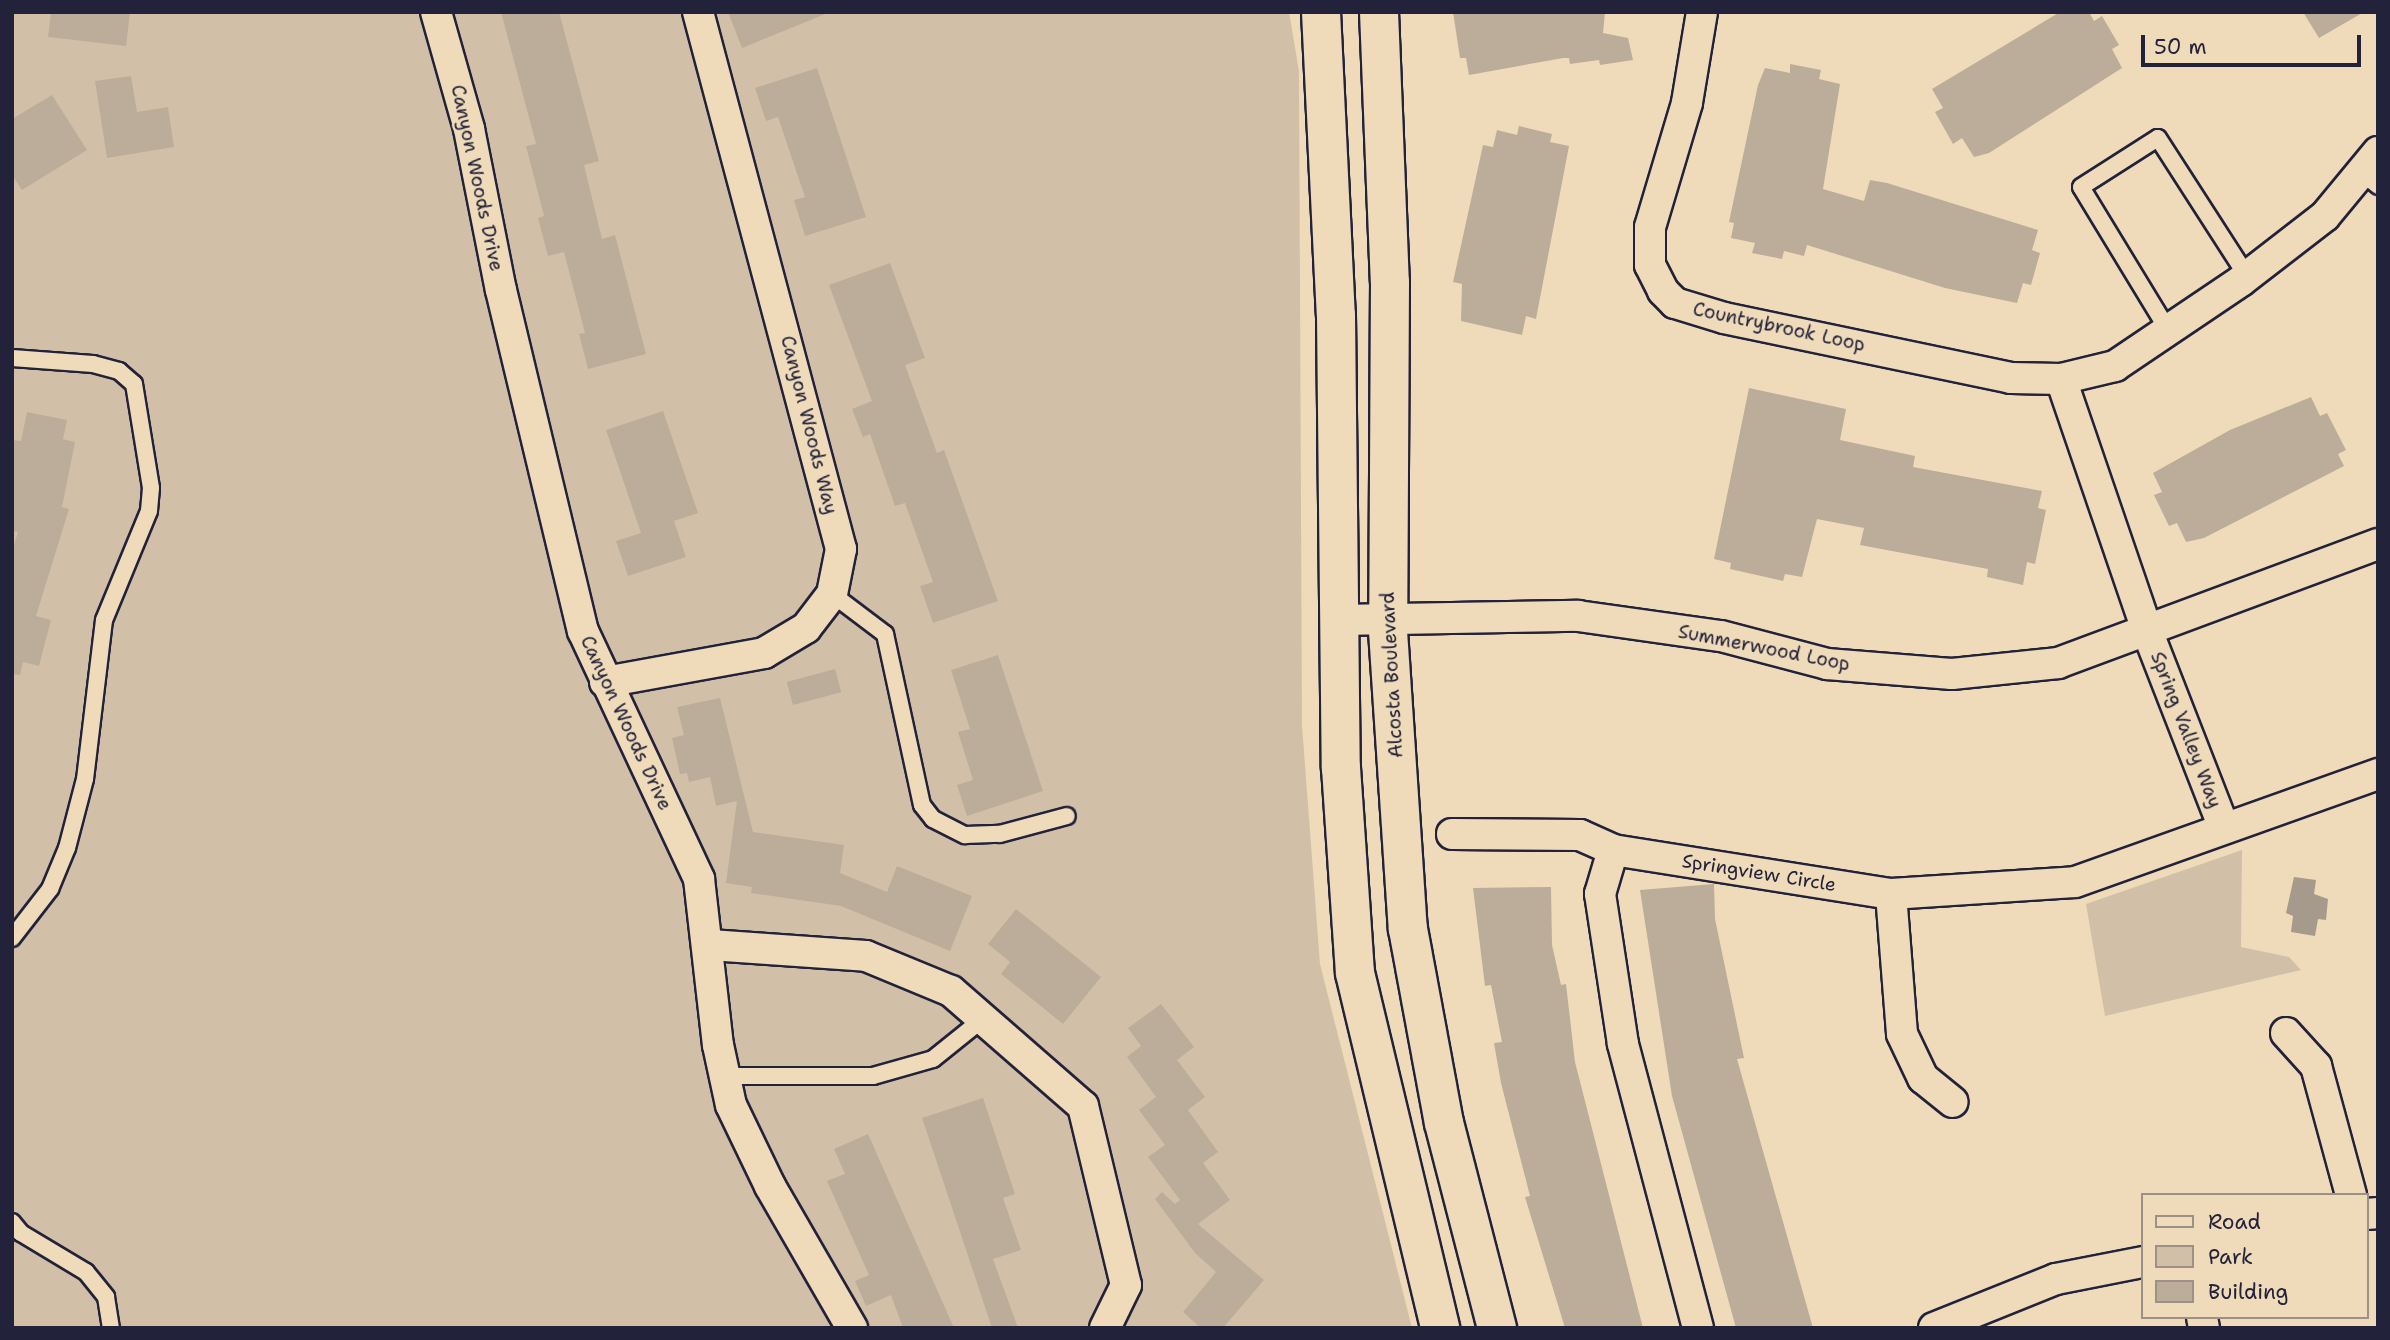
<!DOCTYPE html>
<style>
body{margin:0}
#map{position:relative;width:2390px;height:1340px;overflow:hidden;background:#efdbb9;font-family:"Shantell Sans",sans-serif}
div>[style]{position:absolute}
.green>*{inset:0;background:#d1c0a7}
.water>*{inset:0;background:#a69a8c}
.building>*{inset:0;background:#bcad9a;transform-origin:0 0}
.roads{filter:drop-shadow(2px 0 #22223b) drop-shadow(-2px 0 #22223b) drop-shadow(0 2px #22223b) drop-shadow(0 -2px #22223b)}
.lane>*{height:16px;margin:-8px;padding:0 8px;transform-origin:8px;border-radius:8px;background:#efdbb9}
.street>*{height:30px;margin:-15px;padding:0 15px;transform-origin:15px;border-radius:15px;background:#efdbb9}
.secondary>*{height:38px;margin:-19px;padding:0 19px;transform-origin:19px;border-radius:19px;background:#efdbb9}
span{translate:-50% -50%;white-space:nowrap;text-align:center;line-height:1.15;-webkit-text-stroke:5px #efdbb9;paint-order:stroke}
.street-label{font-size:19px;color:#22223b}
.frame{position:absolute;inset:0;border:14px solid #22223b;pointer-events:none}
.legend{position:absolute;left:2141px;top:1193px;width:228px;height:126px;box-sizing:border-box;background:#efdbb9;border:2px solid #9d9187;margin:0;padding:9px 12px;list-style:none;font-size:21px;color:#22223b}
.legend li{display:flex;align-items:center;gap:14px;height:35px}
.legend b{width:35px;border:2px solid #9d9187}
.scale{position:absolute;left:2141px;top:35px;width:220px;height:32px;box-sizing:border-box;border:4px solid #22223b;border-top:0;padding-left:9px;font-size:21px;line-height:24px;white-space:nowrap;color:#22223b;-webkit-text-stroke:5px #efdbb9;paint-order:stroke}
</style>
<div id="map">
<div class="green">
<i style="clip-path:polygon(12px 12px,1289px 12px,1299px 71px,1302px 725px,1320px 964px,1412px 1328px,12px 1328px)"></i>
<i style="clip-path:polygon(2242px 850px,2241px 947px,2289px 957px,2301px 970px,2105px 1016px,2086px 904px)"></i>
</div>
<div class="water">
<i style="clip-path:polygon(2294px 877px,2316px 880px,2314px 894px,2328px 899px,2326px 920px,2318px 919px,2315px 936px,2291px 932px,2293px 916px,2286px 913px)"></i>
</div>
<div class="building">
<i style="clip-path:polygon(51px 12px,130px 12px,126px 46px,48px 37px)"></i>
<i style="clip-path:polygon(501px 12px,559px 12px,599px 161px,584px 165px,602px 239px,615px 235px,646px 354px,588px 369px,579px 334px,585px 333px,564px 252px,548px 256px,538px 218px,544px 216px,526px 146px,536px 144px)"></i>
<i style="clip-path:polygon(728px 12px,828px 12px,828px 13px,742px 48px)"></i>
<i style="clip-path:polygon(1453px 12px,1605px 12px,1603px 33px,1628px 38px,1633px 60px,1600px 65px,1599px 60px,1570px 64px,1569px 58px,1563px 58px,1469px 75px,1466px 58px,1460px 58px)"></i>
<i style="clip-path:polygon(2060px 12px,2089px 12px,2094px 21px,2102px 16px,2119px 45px,2112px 49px,2122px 68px,1989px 153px,1974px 157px,1962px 138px,1953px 144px,1935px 112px,1943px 108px,1932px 89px)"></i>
<i style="clip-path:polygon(2303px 12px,2364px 12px,2319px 38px)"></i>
<i style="clip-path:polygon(1790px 64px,1821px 70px,1819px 79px,1840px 84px,1823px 189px,1864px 201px,1870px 180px,1887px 183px,2038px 230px,2032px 250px,2040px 253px,2031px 285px,2023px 283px,2017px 303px,1945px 288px,1807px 245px,1804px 256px,1784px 251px,1782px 259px,1752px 253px,1755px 243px,1731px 238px,1734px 223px,1729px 222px,1758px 85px,1765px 68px,1790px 73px)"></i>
<i style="clip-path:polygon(817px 68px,866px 217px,805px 236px,794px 200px,805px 197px,778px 117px,766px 121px,755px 88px)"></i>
<i style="clip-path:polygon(131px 76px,137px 112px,168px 107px,174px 147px,107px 158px,95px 81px)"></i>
<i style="clip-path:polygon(52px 95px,87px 150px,22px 190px,12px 175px,12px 119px)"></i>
<i style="clip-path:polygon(1519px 126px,1552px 134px,1550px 142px,1569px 146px,1536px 319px,1526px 316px,1522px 335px,1461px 321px,1462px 284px,1453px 282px,1483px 145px,1493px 147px,1497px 130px,1517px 135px)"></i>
<i style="clip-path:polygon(890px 263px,925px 358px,905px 365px,937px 453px,944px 450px,998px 601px,933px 623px,920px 586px,933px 582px,905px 503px,895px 506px,870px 434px,863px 437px,852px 409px,872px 401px,829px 285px)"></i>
<i style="clip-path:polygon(1749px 388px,1846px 409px,1840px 440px,1915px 456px,1913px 467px,2042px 491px,2038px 508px,2046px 510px,2035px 564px,2027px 562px,2023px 585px,1987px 577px,1988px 569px,1860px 545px,1864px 528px,1817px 519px,1802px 577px,1785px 574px,1783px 581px,1730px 569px,1731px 563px,1714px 559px)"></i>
<i style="clip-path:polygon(2311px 397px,2320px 416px,2327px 413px,2346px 450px,2338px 454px,2344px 466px,2204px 538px,2186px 542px,2177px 523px,2169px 526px,2154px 495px,2162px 492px,2153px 473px,2230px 430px)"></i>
<i style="clip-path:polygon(663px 411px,698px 513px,674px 521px,686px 557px,628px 576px,616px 541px,641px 533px,606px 430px)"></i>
<i style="clip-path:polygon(27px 412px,67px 420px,63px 439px,75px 442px,62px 507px,69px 509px,36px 616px,51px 620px,39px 666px,23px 662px,20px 675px,12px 674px,12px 551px,18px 532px,12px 531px,12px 440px,21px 441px)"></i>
<i style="clip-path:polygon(998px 655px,1043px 791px,967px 816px,957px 785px,973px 780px,958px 732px,970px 729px,951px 670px)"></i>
<i style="left:835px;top:669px;width:24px;height:50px;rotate:75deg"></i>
<i style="clip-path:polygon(720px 698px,753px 832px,844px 845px,840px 873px,887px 892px,897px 866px,972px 896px,950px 951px,841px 906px,751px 893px,752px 887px,726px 883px,737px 801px,716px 806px,710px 777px,689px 782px,687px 773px,680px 774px,672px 738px,684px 735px,677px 707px)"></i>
<i style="clip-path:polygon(1714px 884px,1715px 919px,1744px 1058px,1737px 1059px,1813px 1328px,1736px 1328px,1672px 1096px,1640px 890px)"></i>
<i style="clip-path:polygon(1551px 887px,1552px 945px,1561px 985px,1566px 984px,1575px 1062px,1643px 1328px,1565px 1328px,1525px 1197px,1530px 1196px,1501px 1083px,1494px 1043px,1502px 1042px,1491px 985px,1485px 986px,1473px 888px)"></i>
<i style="clip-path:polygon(1016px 909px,1101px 977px,1063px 1024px,1001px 974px,1010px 962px,988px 944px)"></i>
<i style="clip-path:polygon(1161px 1004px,1194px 1047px,1177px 1060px,1205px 1097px,1188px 1110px,1218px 1152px,1203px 1163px,1230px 1200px,1198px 1224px,1264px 1280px,1223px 1328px,1201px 1328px,1183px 1312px,1216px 1272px,1195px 1253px,1155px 1199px,1162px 1192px,1175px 1204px,1180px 1200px,1148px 1157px,1165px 1145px,1139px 1110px,1156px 1097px,1127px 1057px,1141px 1046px,1128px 1028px)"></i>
<i style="clip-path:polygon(983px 1098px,1015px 1194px,1003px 1198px,1021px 1250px,993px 1259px,1018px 1328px,992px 1328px,922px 1118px)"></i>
<i style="clip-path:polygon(868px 1134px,954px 1328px,903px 1328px,891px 1295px,866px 1306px,855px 1281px,869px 1275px,827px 1181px,845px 1174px,834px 1149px)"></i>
</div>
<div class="roads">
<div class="lane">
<i style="left:2361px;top:172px;width:22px;rotate:39deg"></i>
<i style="left:2168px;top:330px;width:167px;rotate:-121.3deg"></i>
<i style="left:2081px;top:187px;width:91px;rotate:-32.5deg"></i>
<i style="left:2158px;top:138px;width:164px;rotate:57.2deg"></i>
<i style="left:12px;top:358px;width:81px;rotate:4.2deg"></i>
<i style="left:93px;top:364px;width:27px;rotate:15deg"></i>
<i style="left:119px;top:371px;width:20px;rotate:41deg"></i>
<i style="left:134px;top:384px;width:105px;rotate:80.7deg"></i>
<i style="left:151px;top:488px;width:23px;rotate:95deg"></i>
<i style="left:149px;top:511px;width:118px;rotate:112.4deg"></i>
<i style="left:104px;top:620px;width:160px;rotate:96.8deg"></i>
<i style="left:85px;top:779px;width:71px;rotate:104.6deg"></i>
<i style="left:67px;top:848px;width:44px;rotate:112.5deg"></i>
<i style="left:50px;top:889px;width:62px;rotate:127.8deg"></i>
<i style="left:832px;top:594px;width:66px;rotate:37deg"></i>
<i style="left:885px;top:634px;width:175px;rotate:77.8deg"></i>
<i style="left:922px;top:805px;width:18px;rotate:52deg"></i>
<i style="left:933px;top:819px;width:36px;rotate:27deg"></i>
<i style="left:965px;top:835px;width:35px;rotate:-2deg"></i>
<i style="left:1000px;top:834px;width:69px;rotate:-15deg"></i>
<i style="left:725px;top:1076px;width:148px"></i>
<i style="left:873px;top:1076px;width:62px;rotate:-15.8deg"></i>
<i style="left:933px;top:1059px;width:65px;rotate:-38.8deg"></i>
<i style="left:12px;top:1222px;width:14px;rotate:51deg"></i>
<i style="left:21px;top:1233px;width:76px;rotate:31deg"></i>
<i style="left:86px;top:1272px;width:32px;rotate:51deg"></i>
<i style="left:106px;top:1297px;width:31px;rotate:81deg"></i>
</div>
<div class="street">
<i style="left:436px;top:12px;width:122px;rotate:74.2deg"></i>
<i style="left:469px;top:129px;width:164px;rotate:78.8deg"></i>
<i style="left:501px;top:290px;width:351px;rotate:76.5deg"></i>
<i style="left:583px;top:631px;width:274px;rotate:64.9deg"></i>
<i style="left:699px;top:879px;width:167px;rotate:83.5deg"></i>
<i style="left:718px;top:1045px;width:61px;rotate:77.8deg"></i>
<i style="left:731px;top:1105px;width:90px;rotate:64.3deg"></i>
<i style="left:770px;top:1186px;width:164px;rotate:60deg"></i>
<i style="left:1702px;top:12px;width:92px;rotate:99.4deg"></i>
<i style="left:1687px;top:103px;width:129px;rotate:106.6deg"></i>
<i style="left:1650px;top:227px;width:38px;rotate:90deg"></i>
<i style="left:1650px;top:265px;width:29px;rotate:63deg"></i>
<i style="left:1663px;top:291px;width:17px;rotate:45deg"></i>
<i style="left:1675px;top:303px;width:51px;rotate:17deg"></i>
<i style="left:1724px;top:318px;width:293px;rotate:11.8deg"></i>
<i style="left:2011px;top:378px;width:50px;rotate:1.1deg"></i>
<i style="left:2061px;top:379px;width:56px;rotate:-13.5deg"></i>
<i style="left:2115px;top:366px;width:152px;rotate:-34deg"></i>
<i style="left:2241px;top:281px;width:106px;rotate:-37.7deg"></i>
<i style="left:2325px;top:216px;width:83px;rotate:-50.4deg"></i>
<i style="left:2061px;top:379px;width:268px;rotate:71.1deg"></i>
<i style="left:2148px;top:633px;width:209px;rotate:68.7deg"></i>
<i style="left:1339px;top:620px;width:239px;rotate:-1deg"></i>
<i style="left:1578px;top:616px;width:144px;rotate:8deg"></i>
<i style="left:1721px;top:636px;width:110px;rotate:14.8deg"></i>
<i style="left:1827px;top:664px;width:125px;rotate:4.6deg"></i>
<i style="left:1952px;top:674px;width:107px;rotate:-5.9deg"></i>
<i style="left:2058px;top:663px;width:341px;rotate:-20.4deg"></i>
<i style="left:605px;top:682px;width:162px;rotate:-10.3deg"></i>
<i style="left:764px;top:653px;width:49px;rotate:-30.8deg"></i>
<i style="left:806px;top:628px;width:43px;rotate:-52.6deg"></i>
<i style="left:832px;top:594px;width:46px;rotate:-78.7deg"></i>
<i style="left:841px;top:549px;width:556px;rotate:-104.91deg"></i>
<i style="left:1452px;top:834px;width:128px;rotate:0.4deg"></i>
<i style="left:1580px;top:835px;width:36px;rotate:24deg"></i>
<i style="left:1891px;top:894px;width:140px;rotate:85.5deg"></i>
<i style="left:1902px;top:1034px;width:49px;rotate:64.5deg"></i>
<i style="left:1923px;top:1078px;width:38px;rotate:39deg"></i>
<i style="left:710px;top:945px;width:156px;rotate:4deg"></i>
<i style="left:866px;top:956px;width:92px;rotate:22.4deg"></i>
<i style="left:951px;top:991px;width:175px;rotate:41.1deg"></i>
<i style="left:1083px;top:1106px;width:184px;rotate:76.5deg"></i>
<i style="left:1126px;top:1285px;width:48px;rotate:116deg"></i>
<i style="left:2286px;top:1033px;width:45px;rotate:47.7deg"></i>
<i style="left:2316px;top:1066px;width:134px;rotate:74.8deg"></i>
<i style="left:2367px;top:1214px;width:11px;rotate:-5deg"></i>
<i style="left:2202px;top:1317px;width:11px;rotate:80deg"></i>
<i style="left:1698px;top:1328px;width:294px;rotate:-104.8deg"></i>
<i style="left:1623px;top:1044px;width:152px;rotate:-98.7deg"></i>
<i style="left:1600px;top:894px;width:46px;rotate:-73.5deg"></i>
<i style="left:1613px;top:850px;width:281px;rotate:9deg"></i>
<i style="left:1891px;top:894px;width:184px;rotate:-3.7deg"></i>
<i style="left:2075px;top:882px;width:322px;rotate:-19.6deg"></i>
<i style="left:1934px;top:1328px;width:131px;rotate:-21.9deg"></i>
<i style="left:2056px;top:1279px;width:89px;rotate:-11.1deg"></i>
</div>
<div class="secondary">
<i style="left:1321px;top:12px;width:303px;rotate:87.2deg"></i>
<i style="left:1336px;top:315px;width:453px;rotate:89.4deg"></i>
<i style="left:1341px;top:768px;width:205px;rotate:86.1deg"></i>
<i style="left:1355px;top:973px;width:365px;rotate:76.5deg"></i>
<i style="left:1379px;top:12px;width:270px;rotate:87.7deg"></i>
<i style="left:1390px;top:282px;width:349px;rotate:90.3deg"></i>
<i style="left:1388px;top:631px;width:299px;rotate:86.2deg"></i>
<i style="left:1408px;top:929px;width:197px;rotate:79.5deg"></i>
<i style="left:1444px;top:1123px;width:212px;rotate:75.5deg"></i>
</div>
</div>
<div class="street-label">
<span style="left:477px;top:178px;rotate:78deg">Canyon Woods Drive</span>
<span style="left:1779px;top:327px;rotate:12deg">Countrybrook Loop</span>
<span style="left:809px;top:425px;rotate:76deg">Canyon Woods Way</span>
<span style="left:1764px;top:648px;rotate:11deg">Summerwood Loop</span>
<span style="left:1392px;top:675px;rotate:-93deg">Alcosta Boulevard</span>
<span style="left:626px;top:723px;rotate:65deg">Canyon Woods Drive</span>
<span style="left:2186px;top:730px;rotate:69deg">Spring Valley Way</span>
<span style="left:1759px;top:873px;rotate:9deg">Springview Circle</span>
</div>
<div class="frame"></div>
<ul class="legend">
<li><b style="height:9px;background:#efdbb9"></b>Road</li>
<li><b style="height:19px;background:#d1c0a7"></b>Park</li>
<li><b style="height:19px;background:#bcad9a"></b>Building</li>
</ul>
<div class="scale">50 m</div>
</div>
